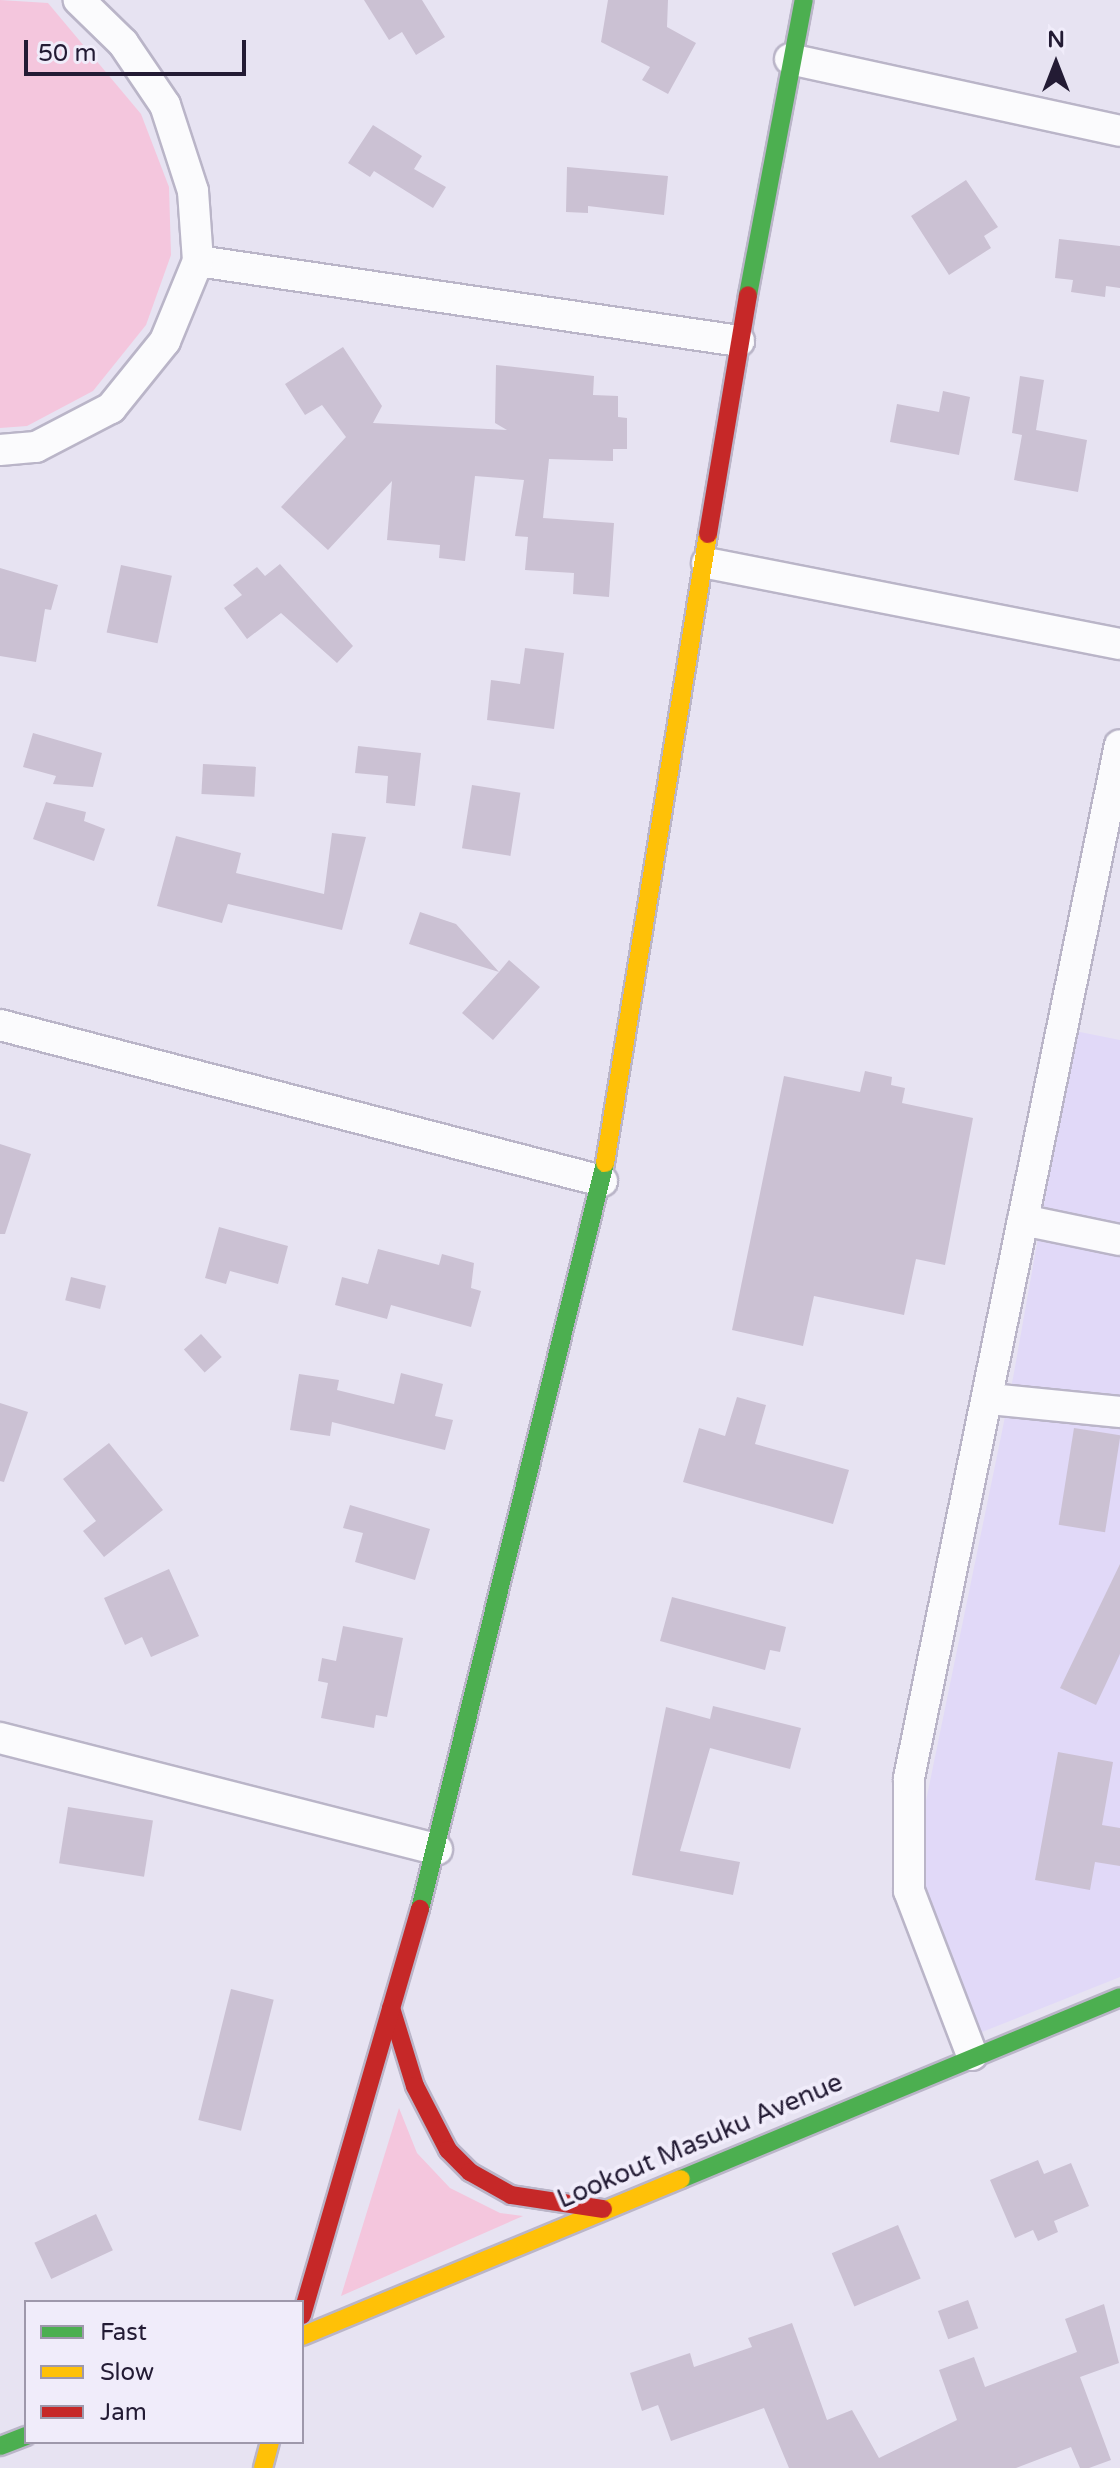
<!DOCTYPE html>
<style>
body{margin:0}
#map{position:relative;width:1120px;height:2468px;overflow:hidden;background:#e7e3f2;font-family:"Varela Round",sans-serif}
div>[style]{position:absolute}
.built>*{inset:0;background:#e1d9f8}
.green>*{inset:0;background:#f4c6dd}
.building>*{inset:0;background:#cbc1d3;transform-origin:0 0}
.roads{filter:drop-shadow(2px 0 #bab5c8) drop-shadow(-2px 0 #bab5c8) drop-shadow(0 2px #bab5c8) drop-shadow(0 -2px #bab5c8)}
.street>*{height:30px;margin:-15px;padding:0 15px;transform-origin:15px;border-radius:15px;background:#fbfbfd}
.fast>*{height:18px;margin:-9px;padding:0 9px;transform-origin:9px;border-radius:9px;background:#4caf50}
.slow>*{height:18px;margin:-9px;padding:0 9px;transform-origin:9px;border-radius:9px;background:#ffc107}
.jam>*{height:18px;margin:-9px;padding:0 9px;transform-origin:9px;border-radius:9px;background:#c62828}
span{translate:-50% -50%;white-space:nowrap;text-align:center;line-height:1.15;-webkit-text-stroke:8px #f0ecfa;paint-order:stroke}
.street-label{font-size:26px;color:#231b34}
.legend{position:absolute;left:24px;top:2300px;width:280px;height:144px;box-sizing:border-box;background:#f0ecfa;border:2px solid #9e98ab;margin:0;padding:10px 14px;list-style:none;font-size:24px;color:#231b34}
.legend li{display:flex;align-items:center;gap:16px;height:40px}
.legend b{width:40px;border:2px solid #9e98ab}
.north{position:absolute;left:1016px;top:24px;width:80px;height:80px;-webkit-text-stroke:6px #f0ecfa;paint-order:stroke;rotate:0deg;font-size:22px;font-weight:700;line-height:32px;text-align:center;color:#231b34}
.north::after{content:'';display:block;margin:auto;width:28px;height:36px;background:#231b34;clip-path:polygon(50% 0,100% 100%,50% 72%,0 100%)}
.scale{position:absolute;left:24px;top:40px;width:222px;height:36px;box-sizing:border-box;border:4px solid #231b34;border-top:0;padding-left:10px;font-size:24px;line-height:28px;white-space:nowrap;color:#231b34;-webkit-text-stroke:6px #f0ecfa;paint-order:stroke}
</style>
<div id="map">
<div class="built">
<i style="clip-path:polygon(1075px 1031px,1120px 1040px,1120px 1977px,977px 2034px,923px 1888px,921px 1825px,1013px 1378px)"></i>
</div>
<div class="green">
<i style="clip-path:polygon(0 0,48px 3px,141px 114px,169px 187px,171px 255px,146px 325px,93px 391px,27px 426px,0 428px)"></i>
<i style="clip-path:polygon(399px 2108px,417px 2153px,450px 2188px,500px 2213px,523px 2216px,341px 2296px)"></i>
</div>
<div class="building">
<i style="clip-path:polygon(364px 0,422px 0,445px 37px,416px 55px,402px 32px,389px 40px)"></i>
<i style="clip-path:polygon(608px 0,668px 0,667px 27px,696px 43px,668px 94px,642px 80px,650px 67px,601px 42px)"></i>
<i style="clip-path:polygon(373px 125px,422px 156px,414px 169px,446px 187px,433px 208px,374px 171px,370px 177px,348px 163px)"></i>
<i style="clip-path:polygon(567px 167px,668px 176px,664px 215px,588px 206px,588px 213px,566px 212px)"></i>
<i style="clip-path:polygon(966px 180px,998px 227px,984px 236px,991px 248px,949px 275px,911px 216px)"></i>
<i style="clip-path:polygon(1059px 239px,1120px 246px,1120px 288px,1106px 286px,1105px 297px,1071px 292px,1073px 280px,1055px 278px)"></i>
<i style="clip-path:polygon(343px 347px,382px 406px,373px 423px,507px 430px,495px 423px,496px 365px,594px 376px,593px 395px,618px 396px,618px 417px,627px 418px,627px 449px,613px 449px,613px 461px,549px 459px,543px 518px,614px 523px,609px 597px,573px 594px,574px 573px,525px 570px,528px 537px,515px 536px,524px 480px,475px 476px,465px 561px,439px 558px,440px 545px,387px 540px,392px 481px,328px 550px,281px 507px,346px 437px,322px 405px,305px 415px,285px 384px)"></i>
<i style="clip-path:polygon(1020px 376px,1044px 380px,1036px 430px,1087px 440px,1078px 492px,1014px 480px,1022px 435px,1012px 433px)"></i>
<i style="clip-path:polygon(943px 391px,970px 397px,959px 455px,890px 442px,897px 404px,939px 412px)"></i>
<i style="clip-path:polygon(280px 564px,353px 646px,337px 663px,281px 613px,247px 639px,224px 608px,242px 595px,233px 585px,257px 567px,265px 576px)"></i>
<i style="left:121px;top:565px;width:52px;height:69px;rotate:12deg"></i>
<i style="clip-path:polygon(0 568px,58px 585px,51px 610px,45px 609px,36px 662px,0 656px)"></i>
<i style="clip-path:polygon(525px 648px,564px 653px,554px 729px,487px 720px,491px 680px,520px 684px)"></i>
<i style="clip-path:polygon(33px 733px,102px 753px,93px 787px,53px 784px,56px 776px,23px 767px)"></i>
<i style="clip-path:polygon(358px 746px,421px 753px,415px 806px,386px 803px,388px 776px,355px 773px)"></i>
<i style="left:203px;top:764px;width:53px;height:30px;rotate:3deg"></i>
<i style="left:472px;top:785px;width:49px;height:64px;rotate:9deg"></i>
<i style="clip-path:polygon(46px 802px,86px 812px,84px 821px,105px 829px,94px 861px,33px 839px)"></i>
<i style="clip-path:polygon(332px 833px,366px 837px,342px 930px,228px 904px,222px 923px,157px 906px,176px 836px,241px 853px,236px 873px,324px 894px)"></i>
<i style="clip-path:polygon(420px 912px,456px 924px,499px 972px,509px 960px,540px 987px,493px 1040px,462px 1013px,499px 972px,409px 944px)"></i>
<i style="clip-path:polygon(865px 1071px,892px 1077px,891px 1085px,905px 1088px,902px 1103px,973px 1118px,945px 1265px,916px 1259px,904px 1315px,814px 1296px,803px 1346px,732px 1330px,784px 1076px,860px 1092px)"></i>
<i style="clip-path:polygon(0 1144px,31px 1154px,5px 1234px,0 1234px)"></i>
<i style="clip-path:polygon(219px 1227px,288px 1246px,278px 1284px,230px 1271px,226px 1284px,205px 1278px)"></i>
<i style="clip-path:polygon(378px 1249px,439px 1265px,442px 1254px,474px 1263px,471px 1288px,481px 1291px,471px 1327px,391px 1305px,387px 1319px,335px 1305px,342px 1277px,368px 1284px)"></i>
<i style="left:71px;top:1277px;width:36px;height:24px;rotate:14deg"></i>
<i style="left:201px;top:1334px;width:31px;height:23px;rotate:48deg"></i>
<i style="clip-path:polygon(401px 1373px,443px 1384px,435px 1416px,453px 1420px,445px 1450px,332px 1422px,330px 1436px,290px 1430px,299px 1374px,339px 1380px,337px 1390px,394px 1404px)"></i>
<i style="clip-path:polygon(737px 1397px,766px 1405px,755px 1444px,849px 1470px,833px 1524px,683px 1482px,699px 1428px,725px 1436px)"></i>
<i style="clip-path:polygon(0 1403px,28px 1412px,4px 1482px,0 1481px)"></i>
<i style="left:1074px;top:1428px;width:47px;height:98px;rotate:9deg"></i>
<i style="clip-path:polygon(109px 1443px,163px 1510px,104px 1557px,83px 1531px,96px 1521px,63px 1479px)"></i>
<i style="clip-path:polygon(350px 1505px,430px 1529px,415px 1580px,355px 1562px,363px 1533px,343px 1528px)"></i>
<i style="clip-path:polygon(1120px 1564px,1120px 1654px,1096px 1705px,1060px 1688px)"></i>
<i style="clip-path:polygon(169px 1569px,199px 1636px,151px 1657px,142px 1637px,125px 1645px,104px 1598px)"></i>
<i style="clip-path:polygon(672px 1597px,786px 1627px,780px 1652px,770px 1650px,765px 1670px,660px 1641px)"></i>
<i style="clip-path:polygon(343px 1626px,403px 1638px,387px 1717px,376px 1715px,374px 1728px,321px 1718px,328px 1683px,318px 1681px,322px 1658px,336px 1661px)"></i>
<i style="clip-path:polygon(713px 1706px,801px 1728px,790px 1769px,710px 1748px,680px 1851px,740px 1862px,733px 1895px,632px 1875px,666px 1707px,710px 1719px)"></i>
<i style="clip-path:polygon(1058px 1752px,1113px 1762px,1102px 1825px,1120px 1828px,1120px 1866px,1095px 1862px,1090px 1890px,1035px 1880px)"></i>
<i style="left:68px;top:1807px;width:86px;height:57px;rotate:9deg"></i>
<i style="left:231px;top:1989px;width:44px;height:135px;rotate:14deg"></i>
<i style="clip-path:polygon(1038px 2160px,1044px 2174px,1071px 2163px,1089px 2206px,1054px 2221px,1058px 2232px,1038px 2241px,1033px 2230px,1015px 2238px,990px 2180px)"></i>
<i style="left:96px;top:2214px;width:40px;height:68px;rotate:65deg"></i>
<i style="left:898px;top:2225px;width:58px;height:72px;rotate:67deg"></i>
<i style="left:968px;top:2300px;width:30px;height:32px;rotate:70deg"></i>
<i style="clip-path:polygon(1104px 2304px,1119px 2363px,1080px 2377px,1111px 2460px,1089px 2468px,1080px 2468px,1071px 2447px,1016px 2468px,789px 2468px,764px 2408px,671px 2441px,658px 2405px,642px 2411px,630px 2373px,690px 2353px,694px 2367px,752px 2347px,748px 2338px,792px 2323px,827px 2420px,852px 2410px,879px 2458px,957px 2420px,939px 2370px,974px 2357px,985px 2387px,1077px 2352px,1065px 2319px)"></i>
</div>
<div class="roads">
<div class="street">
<i style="left:790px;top:59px;width:338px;rotate:12.3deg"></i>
<i style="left:198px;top:261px;width:547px;rotate:8.41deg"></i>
<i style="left:0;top:450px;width:36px;rotate:-5deg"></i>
<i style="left:36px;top:447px;width:85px;rotate:-27.5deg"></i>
<i style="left:111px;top:408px;width:86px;rotate:-51.1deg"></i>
<i style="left:165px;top:341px;width:87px;rotate:-67.6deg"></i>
<i style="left:198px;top:261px;width:70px;rotate:-94.1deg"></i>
<i style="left:193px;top:191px;width:90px;rotate:-108deg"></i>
<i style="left:165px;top:105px;width:75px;rotate:-124.1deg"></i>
<i style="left:123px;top:43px;width:62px;rotate:-135.7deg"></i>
<i style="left:707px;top:563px;width:421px;rotate:11.1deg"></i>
<i style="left:0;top:1025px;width:622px;rotate:14.53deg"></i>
<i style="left:1023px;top:1220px;width:99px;rotate:11.7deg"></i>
<i style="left:990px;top:1399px;width:131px;rotate:5.7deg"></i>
<i style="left:0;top:1738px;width:451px;rotate:14.3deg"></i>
<i style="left:972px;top:2055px;width:176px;rotate:-111deg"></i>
<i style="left:909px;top:1891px;width:113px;rotate:-90deg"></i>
<i style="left:909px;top:1778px;width:1054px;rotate:-78.46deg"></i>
</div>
<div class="fast">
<i style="left:748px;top:295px;width:300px;rotate:-79.3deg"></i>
<i style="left:420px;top:1909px;width:769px;rotate:-76.07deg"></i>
<i style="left:681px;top:2179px;width:475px;rotate:-22.5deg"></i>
<i style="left:0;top:2446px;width:28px;rotate:-21deg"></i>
</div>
<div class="slow">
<i style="left:605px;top:1163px;width:637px;rotate:-80.7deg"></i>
<i style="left:302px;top:2336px;width:410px;rotate:-22.5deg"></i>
<i style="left:263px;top:2468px;width:27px;rotate:-75deg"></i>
</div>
<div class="jam">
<i style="left:708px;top:534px;width:242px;rotate:-80.5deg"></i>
<i style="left:391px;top:2008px;width:82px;rotate:72.9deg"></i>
<i style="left:415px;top:2086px;width:72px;rotate:62.7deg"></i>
<i style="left:448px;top:2150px;width:31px;rotate:45deg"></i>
<i style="left:470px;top:2172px;width:47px;rotate:29.3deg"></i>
<i style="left:511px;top:2195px;width:93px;rotate:8.7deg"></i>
<i style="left:302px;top:2315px;width:423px;rotate:-73.8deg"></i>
</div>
</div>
<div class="street-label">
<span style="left:700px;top:2141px;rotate:-23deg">Lookout Masuku Avenue</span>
</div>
<ul class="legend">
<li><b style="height:10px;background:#4caf50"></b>Fast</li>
<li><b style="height:10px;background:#ffc107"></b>Slow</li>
<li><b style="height:10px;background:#c62828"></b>Jam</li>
</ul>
<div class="north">N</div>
<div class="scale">50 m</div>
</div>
